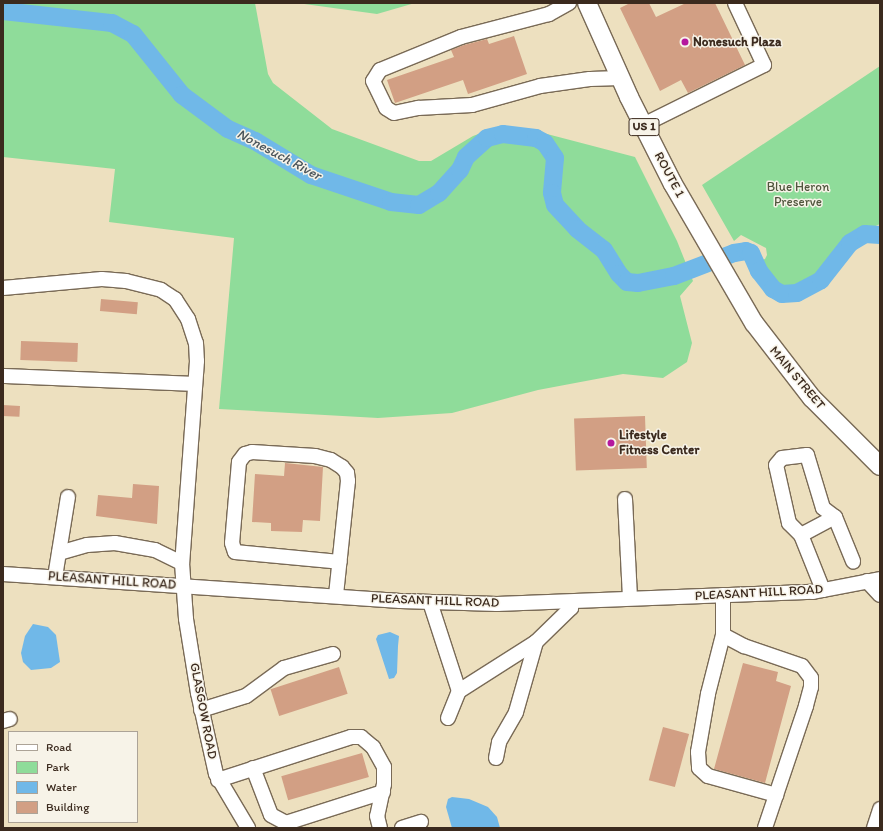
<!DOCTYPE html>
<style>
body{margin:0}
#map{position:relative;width:883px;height:831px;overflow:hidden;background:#ede0bf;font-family:Itim,sans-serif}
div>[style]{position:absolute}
.green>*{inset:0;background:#8fdc9a}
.water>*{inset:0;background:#70b8e8}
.river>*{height:18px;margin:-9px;padding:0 9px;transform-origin:9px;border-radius:9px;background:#70b8e8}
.building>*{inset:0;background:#d29f84;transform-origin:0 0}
.roads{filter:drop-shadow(1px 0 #796a56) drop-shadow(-1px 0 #796a56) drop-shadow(0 1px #796a56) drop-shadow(0 -1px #796a56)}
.minor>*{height:14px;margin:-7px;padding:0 7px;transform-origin:7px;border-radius:7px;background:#fff}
.major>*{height:18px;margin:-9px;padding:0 9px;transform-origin:9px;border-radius:9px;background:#fff}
.dots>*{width:11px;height:11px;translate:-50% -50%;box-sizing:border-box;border:2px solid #f7f3e8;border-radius:50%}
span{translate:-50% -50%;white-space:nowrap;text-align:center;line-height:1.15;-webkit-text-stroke:3px #f7f3e8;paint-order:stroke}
.shield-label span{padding:1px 3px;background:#f7f3e8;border:1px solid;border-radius:3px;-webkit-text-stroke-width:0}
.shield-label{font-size:12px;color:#3b2a1e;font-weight:700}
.poi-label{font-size:13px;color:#3b2a1e;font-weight:700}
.left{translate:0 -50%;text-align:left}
.street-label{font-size:13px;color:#3b2a1e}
.park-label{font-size:13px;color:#50563d}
.water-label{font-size:14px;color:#4b555b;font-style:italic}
.frame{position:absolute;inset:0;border:4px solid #3b2a1e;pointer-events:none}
.legend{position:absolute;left:8px;top:731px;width:130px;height:92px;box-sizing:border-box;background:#f7f3e8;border:1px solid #aca397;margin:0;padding:5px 7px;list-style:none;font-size:12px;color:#3b2a1e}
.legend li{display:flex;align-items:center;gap:8px;height:20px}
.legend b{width:20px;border:1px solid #aca397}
</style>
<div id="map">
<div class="green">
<i style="clip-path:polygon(3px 3px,255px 3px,268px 74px,273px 83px,332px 129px,419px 161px,431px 161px,473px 136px,500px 126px,528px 129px,635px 157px,677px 241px,693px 281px,680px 296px,692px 343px,687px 362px,663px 378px,623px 374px,538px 390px,452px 413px,378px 418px,219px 409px,234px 238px,109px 222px,115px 169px,3px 157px)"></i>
<i style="clip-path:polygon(297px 3px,415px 3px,377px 14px)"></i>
<i style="clip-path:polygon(880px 66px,880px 224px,858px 234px,845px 236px,832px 263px,819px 276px,787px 287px,777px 286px,759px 264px,759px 261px,765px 259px,767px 255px,766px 248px,741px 235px,734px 241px,702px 185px)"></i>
</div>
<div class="water">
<i style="clip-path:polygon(33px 624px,48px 627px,56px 635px,60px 662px,51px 668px,31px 670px,23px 662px,21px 653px,25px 636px)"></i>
<i style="clip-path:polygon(390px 632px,399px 636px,398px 646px,397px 673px,394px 678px,389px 679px,376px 639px,378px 635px)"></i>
<i style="clip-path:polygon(452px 797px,469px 799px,488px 807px,497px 817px,500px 828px,452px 828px,446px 807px,448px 799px)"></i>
</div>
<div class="river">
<i style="left:3px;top:11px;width:110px;rotate:6.3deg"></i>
<i style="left:112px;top:23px;width:24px;rotate:28deg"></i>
<i style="left:133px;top:34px;width:78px;rotate:51.2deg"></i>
<i style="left:182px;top:95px;width:57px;rotate:36.5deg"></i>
<i style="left:228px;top:129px;width:30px;rotate:24deg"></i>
<i style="left:255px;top:141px;width:66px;rotate:31.3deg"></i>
<i style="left:311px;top:175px;width:84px;rotate:18.6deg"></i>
<i style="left:391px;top:202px;width:28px;rotate:6deg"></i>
<i style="left:419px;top:205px;width:23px;rotate:-31deg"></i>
<i style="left:439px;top:193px;width:31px;rotate:-48deg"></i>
<i style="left:460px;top:170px;width:14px;rotate:-65deg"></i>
<i style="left:466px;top:157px;width:28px;rotate:-42deg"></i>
<i style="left:487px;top:138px;width:16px;rotate:-14deg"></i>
<i style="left:503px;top:134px;width:33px;rotate:7deg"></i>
<i style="left:536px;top:138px;width:10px;rotate:29deg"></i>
<i style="left:545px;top:143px;width:18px;rotate:56deg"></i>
<i style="left:555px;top:158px;width:35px;rotate:95deg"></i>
<i style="left:552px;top:193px;width:12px;rotate:76deg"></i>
<i style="left:555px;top:205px;width:33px;rotate:47deg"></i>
<i style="left:577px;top:229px;width:34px;rotate:38deg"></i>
<i style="left:604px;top:250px;width:28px;rotate:58deg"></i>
<i style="left:619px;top:274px;width:11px;rotate:45deg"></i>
<i style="left:627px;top:282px;width:11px;rotate:5deg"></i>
<i style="left:638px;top:283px;width:37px;rotate:-11deg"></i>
<i style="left:674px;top:276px;width:64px;rotate:-21deg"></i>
<i style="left:734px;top:253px;width:12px;rotate:-9deg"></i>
<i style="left:746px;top:251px;width:5px;rotate:22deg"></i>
<i style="left:751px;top:253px;width:20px;rotate:66deg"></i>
<i style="left:759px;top:271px;width:23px;rotate:52deg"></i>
<i style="left:773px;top:289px;width:10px;rotate:29deg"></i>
<i style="left:782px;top:294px;width:15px;rotate:-4deg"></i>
<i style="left:797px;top:293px;width:27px;rotate:-28deg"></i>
<i style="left:821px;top:280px;width:47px;rotate:-51.9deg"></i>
<i style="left:850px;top:243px;width:17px;rotate:-31deg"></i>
<i style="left:865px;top:234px;width:15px;rotate:4deg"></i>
</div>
<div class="building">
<i style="clip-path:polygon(630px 3px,649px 3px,656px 17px,686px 3px,715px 3px,745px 65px,688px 93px,681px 80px,660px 91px,620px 8px)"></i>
<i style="clip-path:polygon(514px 36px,527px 74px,468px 94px,463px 80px,395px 103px,387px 80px,454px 57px,451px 50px,464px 45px,487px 39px,489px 44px)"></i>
<i style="left:101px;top:299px;width:37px;height:12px;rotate:5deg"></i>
<i style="left:21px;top:341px;width:57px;height:19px;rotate:2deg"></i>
<i style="left:3px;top:405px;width:17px;height:11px;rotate:3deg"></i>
<i style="left:645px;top:416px;width:52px;height:71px;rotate:88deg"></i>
<i style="clip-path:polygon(285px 463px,323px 467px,320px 521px,303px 520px,302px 532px,271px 531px,271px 523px,252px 522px,255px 474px,284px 476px)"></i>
<i style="clip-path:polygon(133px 484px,159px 486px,157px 524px,96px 516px,98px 495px,132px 498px)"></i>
<i style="clip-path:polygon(743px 663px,778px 672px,776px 681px,791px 686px,765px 783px,714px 769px)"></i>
<i style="left:339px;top:667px;width:28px;height:72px;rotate:72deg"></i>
<i style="left:663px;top:727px;width:27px;height:55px;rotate:15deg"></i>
<i style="left:362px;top:753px;width:25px;height:84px;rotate:74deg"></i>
</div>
<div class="roads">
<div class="minor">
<i style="left:569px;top:3px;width:23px;rotate:151deg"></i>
<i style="left:549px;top:14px;width:91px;rotate:165.4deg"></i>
<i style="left:461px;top:37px;width:87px;rotate:157.8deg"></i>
<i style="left:380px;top:70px;width:13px;rotate:122deg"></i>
<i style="left:373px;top:81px;width:30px;rotate:64deg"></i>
<i style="left:386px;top:108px;width:9px;rotate:32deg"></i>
<i style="left:394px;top:113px;width:25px;rotate:-12deg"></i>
<i style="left:418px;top:108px;width:54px;rotate:-3.2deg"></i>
<i style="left:472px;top:105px;width:71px;rotate:-15.6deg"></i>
<i style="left:540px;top:86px;width:50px;rotate:-8deg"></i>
<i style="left:590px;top:79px;width:30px;rotate:-2deg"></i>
<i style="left:643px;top:125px;width:135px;rotate:-26.4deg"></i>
<i style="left:764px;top:65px;width:68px;rotate:-115.1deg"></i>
<i style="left:3px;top:288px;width:99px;rotate:-5.2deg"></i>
<i style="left:102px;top:279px;width:24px;rotate:5deg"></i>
<i style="left:126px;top:281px;width:36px;rotate:14deg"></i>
<i style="left:161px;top:290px;width:17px;rotate:33deg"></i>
<i style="left:175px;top:299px;width:24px;rotate:57deg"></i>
<i style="left:188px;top:319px;width:25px;rotate:72deg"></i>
<i style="left:196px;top:343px;width:18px;rotate:87deg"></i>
<i style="left:197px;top:361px;width:203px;rotate:94.2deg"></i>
<i style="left:182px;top:563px;width:56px;rotate:85.9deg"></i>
<i style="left:186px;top:619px;width:75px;rotate:80.8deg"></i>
<i style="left:198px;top:693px;width:83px;rotate:77.5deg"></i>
<i style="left:216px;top:774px;width:63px;rotate:59.3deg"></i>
<i style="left:3px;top:376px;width:192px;rotate:2.4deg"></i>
<i style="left:625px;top:499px;width:99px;rotate:87.1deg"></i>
<i style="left:801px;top:535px;width:38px;rotate:-28deg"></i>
<i style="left:835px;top:517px;width:48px;rotate:67.8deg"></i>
<i style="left:59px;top:553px;width:29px;rotate:-16deg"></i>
<i style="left:87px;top:545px;width:28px;rotate:-4deg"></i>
<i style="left:115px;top:543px;width:41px;rotate:9.9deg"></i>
<i style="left:155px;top:550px;width:30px;rotate:26deg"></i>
<i style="left:3px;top:574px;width:398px;rotate:3.9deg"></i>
<i style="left:400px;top:601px;width:97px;rotate:1.8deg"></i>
<i style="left:497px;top:604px;width:316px;rotate:-2.2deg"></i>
<i style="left:813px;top:592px;width:68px;rotate:-11deg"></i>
<i style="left:55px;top:577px;width:81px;rotate:-80.8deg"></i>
<i style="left:867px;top:581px;width:19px;rotate:47deg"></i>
<i style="left:823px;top:590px;width:59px;rotate:-111.8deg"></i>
<i style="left:801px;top:535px;width:17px;rotate:-135deg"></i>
<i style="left:789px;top:523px;width:59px;rotate:-102.6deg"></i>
<i style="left:776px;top:465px;width:9px;rotate:-49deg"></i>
<i style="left:782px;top:458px;width:25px;rotate:-7deg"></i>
<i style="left:807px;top:455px;width:55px;rotate:73.2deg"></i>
<i style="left:823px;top:508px;width:15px;rotate:37deg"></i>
<i style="left:336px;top:595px;width:115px;rotate:-84deg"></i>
<i style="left:348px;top:481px;width:8px;rotate:-97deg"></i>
<i style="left:347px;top:473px;width:8px;rotate:-130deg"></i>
<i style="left:342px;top:467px;width:13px;rotate:-148deg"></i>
<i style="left:331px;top:460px;width:16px;rotate:-166deg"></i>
<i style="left:315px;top:456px;width:63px;rotate:-176.4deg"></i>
<i style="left:252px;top:452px;width:7px;rotate:164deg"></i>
<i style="left:245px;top:454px;width:10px;rotate:127deg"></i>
<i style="left:239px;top:462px;width:81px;rotate:94.9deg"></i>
<i style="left:232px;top:543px;width:9px;rotate:72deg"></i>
<i style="left:235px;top:552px;width:105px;rotate:5.4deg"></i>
<i style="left:723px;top:595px;width:40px;rotate:90deg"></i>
<i style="left:723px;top:635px;width:24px;rotate:28deg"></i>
<i style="left:744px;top:646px;width:61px;rotate:19deg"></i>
<i style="left:802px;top:666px;width:15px;rotate:53deg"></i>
<i style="left:811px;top:678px;width:9px;rotate:90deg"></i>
<i style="left:811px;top:687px;width:20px;rotate:105deg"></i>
<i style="left:806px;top:706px;width:129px;rotate:108.6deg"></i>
<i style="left:430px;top:602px;width:94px;rotate:72deg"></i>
<i style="left:723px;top:635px;width:61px;rotate:104.3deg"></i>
<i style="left:708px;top:694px;width:59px;rotate:99.8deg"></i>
<i style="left:698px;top:752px;width:16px;rotate:86deg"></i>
<i style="left:699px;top:768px;width:12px;rotate:42deg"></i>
<i style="left:708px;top:776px;width:71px;rotate:15.6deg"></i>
<i style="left:201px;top:710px;width:47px;rotate:-17.3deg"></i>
<i style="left:246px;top:696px;width:47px;rotate:-36.4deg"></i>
<i style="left:284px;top:668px;width:51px;rotate:-15.9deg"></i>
<i style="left:448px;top:718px;width:29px;rotate:-68deg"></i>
<i style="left:459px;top:691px;width:91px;rotate:-32.5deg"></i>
<i style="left:536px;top:642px;width:49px;rotate:-44.2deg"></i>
<i style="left:571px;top:608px;width:6px;rotate:-90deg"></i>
<i style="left:3px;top:721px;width:7px;rotate:-16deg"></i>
<i style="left:496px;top:758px;width:16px;rotate:-79deg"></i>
<i style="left:499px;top:742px;width:34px;rotate:-60deg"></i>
<i style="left:516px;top:712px;width:73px;rotate:-74.1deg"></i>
<i style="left:253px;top:768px;width:50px;rotate:69deg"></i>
<i style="left:271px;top:815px;width:17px;rotate:28deg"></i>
<i style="left:286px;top:823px;width:102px;rotate:-17.7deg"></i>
<i style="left:218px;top:780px;width:140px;rotate:-17.9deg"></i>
<i style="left:351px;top:737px;width:10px"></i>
<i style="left:361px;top:737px;width:16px;rotate:40deg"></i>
<i style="left:373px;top:747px;width:23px;rotate:61deg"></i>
<i style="left:384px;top:767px;width:17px;rotate:90deg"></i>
<i style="left:384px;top:784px;width:33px;rotate:102deg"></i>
<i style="left:377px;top:816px;width:12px;rotate:76deg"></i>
<i style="left:402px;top:828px;width:20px;rotate:-18deg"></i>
<i style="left:874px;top:828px;width:20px;rotate:-72deg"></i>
</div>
<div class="major">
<i style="left:587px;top:3px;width:103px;rotate:65.9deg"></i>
<i style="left:629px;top:97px;width:97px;rotate:63.2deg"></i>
<i style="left:673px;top:184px;width:161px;rotate:59.8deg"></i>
<i style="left:754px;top:323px;width:95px;rotate:52.3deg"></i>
<i style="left:812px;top:398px;width:96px;rotate:45deg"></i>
</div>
</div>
<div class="dots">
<i style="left:685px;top:42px;background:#b5179e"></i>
<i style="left:611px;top:443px;background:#b5179e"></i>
</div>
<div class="shield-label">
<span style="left:644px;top:127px">US 1</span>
</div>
<div class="poi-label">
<span class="left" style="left:693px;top:42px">Nonesuch Plaza</span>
<span class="left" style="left:619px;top:443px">Lifestyle<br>Fitness Center</span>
</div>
<div class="street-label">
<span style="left:669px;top:175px;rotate:62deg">ROUTE 1</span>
<span style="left:797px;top:378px;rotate:50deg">MAIN STREET</span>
<span style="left:112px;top:581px;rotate:4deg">PLEASANT HILL ROAD</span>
<span style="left:759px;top:593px;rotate:-3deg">PLEASANT HILL ROAD</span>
<span style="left:435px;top:601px;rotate:2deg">PLEASANT HILL ROAD</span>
<span style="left:203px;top:711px;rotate:79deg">GLASGOW ROAD</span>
</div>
<div class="park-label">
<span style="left:798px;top:195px">Blue Heron<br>Preserve</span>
</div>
<div class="water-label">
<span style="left:279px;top:155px;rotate:28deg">Nonesuch River</span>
</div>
<div class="frame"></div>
<ul class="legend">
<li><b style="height:5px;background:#fff"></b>Road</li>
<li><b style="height:11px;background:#8fdc9a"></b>Park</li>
<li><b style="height:11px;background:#70b8e8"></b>Water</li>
<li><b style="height:11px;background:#d29f84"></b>Building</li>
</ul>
</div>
